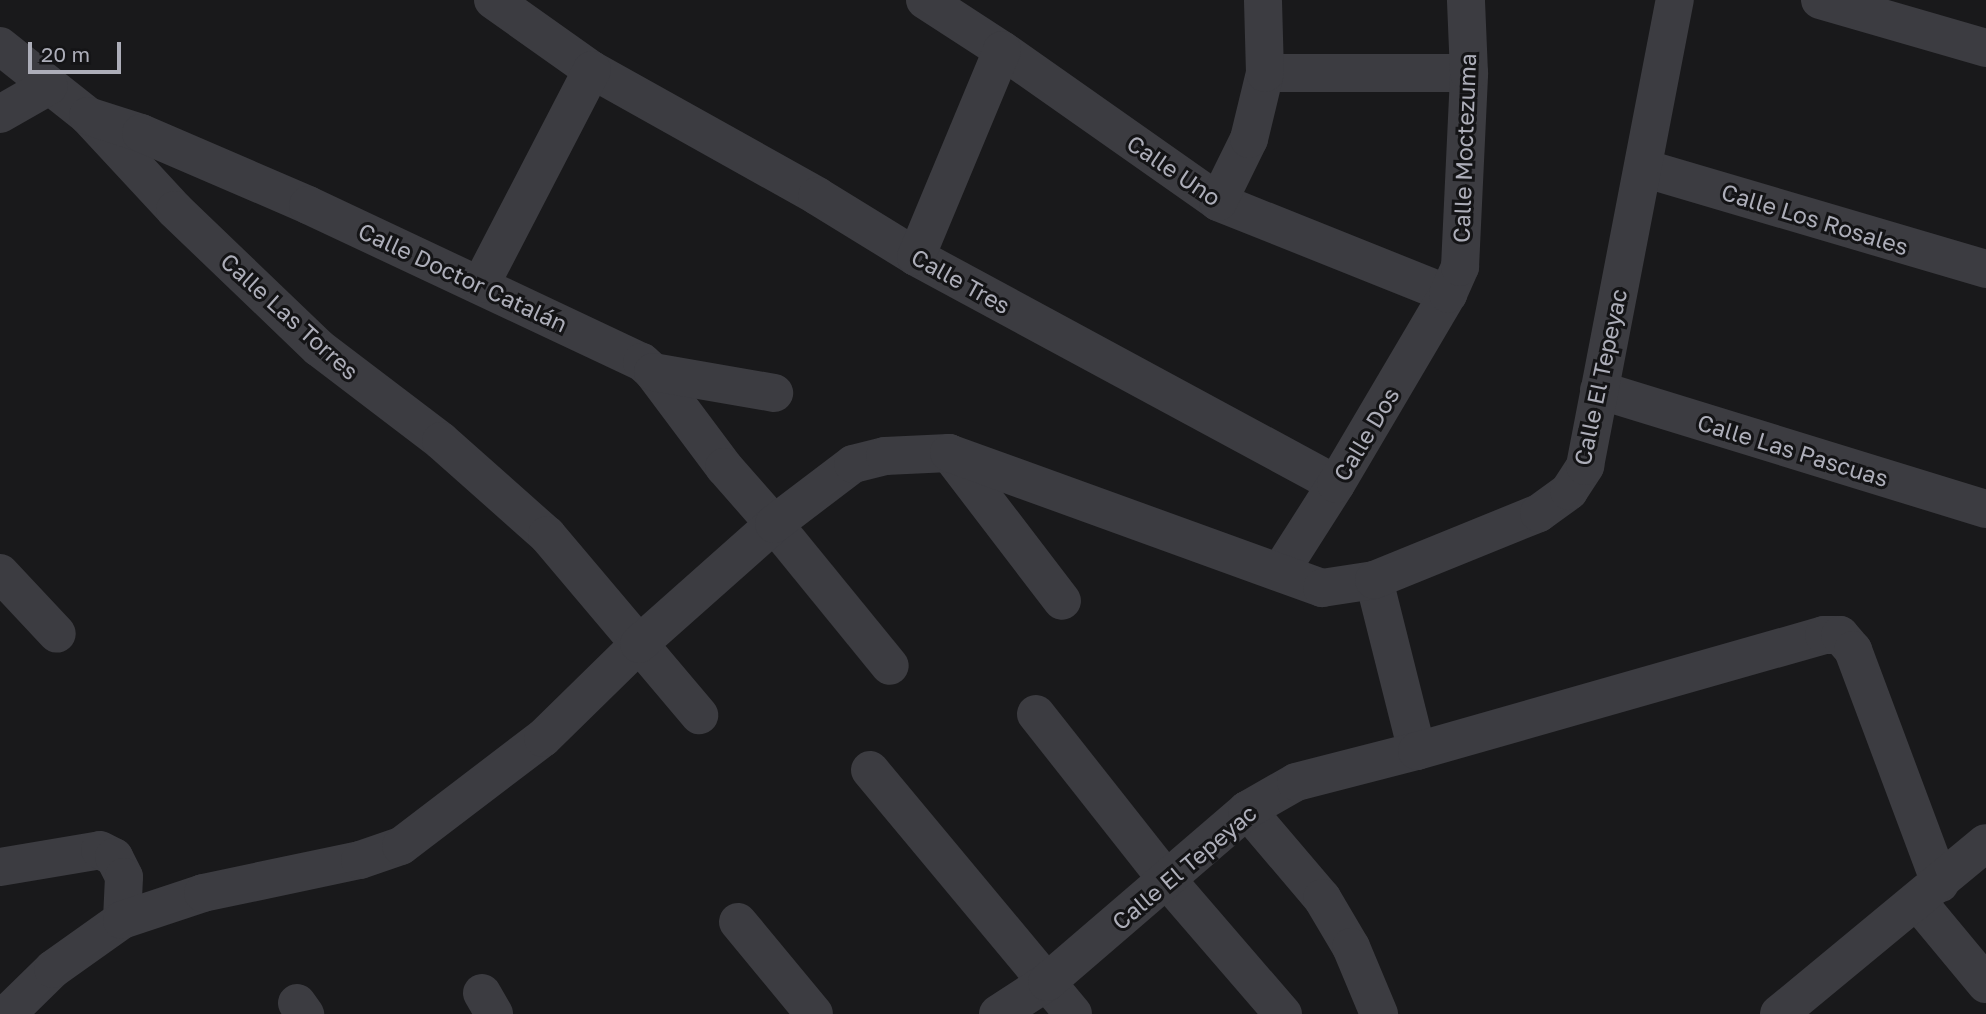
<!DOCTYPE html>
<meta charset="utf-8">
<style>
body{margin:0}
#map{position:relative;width:1986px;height:1014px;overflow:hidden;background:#19191b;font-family:"Golos Text",sans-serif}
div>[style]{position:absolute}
.minor>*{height:38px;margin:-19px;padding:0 19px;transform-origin:19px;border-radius:19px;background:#3c3c41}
span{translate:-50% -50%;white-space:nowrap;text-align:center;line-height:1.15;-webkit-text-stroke:6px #141416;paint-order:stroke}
.street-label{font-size:23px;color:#adaeb9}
.scale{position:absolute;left:28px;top:42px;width:93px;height:32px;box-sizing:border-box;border:4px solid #adaeb9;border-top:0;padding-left:9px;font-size:21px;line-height:24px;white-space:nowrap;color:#adaeb9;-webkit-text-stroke:5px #141416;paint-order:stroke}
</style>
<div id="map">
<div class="minor">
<i style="left:493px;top:0;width:121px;rotate:35.3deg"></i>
<i style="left:592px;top:70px;width:258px;rotate:29.2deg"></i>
<i style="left:817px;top:196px;width:116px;rotate:31.6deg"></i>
<i style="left:916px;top:257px;width:477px;rotate:28.4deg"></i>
<i style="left:925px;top:0;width:92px;rotate:33deg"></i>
<i style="left:1002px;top:50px;width:264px;rotate:35.1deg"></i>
<i style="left:1218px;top:202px;width:248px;rotate:21.8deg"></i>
<i style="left:1820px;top:0;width:173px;rotate:16.1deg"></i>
<i style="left:0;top:46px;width:112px;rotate:38.5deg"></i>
<i style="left:88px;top:116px;width:128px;rotate:47.2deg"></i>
<i style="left:175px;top:210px;width:199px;rotate:43.8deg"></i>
<i style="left:319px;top:348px;width:153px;rotate:37.3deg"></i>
<i style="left:441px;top:441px;width:142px;rotate:41.6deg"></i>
<i style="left:547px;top:535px;width:236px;rotate:49.8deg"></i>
<i style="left:1265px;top:73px;width:204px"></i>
<i style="left:0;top:114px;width:56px;rotate:-29.7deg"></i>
<i style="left:88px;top:116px;width:56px;rotate:17.8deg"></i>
<i style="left:141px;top:133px;width:182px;rotate:23.3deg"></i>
<i style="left:308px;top:205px;width:369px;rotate:25.2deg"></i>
<i style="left:642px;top:362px;width:15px;rotate:42deg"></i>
<i style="left:653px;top:372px;width:119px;rotate:53.2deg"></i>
<i style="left:724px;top:467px;width:76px;rotate:48.7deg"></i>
<i style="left:774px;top:524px;width:183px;rotate:50.8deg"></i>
<i style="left:1643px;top:168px;width:358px;rotate:16.4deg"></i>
<i style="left:1218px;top:202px;width:70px;rotate:-63.8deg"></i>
<i style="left:1249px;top:139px;width:68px;rotate:-76.4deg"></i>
<i style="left:1265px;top:73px;width:73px;rotate:-91.6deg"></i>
<i style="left:916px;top:257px;width:224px;rotate:-67.4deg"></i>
<i style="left:481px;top:284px;width:241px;rotate:-62.6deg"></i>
<i style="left:653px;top:372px;width:123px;rotate:9.8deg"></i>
<i style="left:1599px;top:390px;width:405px;rotate:17.1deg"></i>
<i style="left:949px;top:453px;width:186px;rotate:52.6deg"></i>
<i style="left:1280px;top:572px;width:104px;rotate:-57.5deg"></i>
<i style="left:1336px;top:484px;width:221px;rotate:-59.5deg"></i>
<i style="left:1448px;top:294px;width:30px;rotate:-66deg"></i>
<i style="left:1460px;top:267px;width:194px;rotate:-87.3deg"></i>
<i style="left:1469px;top:73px;width:73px;rotate:-92.4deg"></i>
<i style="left:0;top:573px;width:83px;rotate:46.9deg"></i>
<i style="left:1374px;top:580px;width:176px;rotate:75.9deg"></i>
<i style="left:1036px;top:714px;width:213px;rotate:51.7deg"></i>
<i style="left:1168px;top:881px;width:176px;rotate:49.2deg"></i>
<i style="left:870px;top:770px;width:317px;rotate:50.2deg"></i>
<i style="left:1247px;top:810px;width:116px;rotate:49.6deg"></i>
<i style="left:1322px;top:898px;width:57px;rotate:59.4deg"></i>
<i style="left:1351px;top:947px;width:73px;rotate:67.3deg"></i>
<i style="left:0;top:867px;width:101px;rotate:-9.6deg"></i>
<i style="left:100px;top:850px;width:16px;rotate:27deg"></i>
<i style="left:114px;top:857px;width:22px;rotate:63deg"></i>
<i style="left:124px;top:877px;width:43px;rotate:92.7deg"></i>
<i style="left:1917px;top:901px;width:108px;rotate:50.3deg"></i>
<i style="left:738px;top:922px;width:119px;rotate:50.4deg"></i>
<i style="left:482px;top:993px;width:24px;rotate:60deg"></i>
<i style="left:297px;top:1003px;width:14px;rotate:54deg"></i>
<i style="left:7px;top:1014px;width:64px;rotate:-44.4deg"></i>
<i style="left:53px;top:969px;width:85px;rotate:-35.4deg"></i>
<i style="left:122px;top:920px;width:85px;rotate:-18.4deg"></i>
<i style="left:203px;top:893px;width:160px;rotate:-11.9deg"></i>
<i style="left:360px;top:860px;width:43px;rotate:-18.9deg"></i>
<i style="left:401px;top:846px;width:178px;rotate:-37.3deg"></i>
<i style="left:543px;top:738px;width:134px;rotate:-44.4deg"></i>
<i style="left:639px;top:644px;width:181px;rotate:-41.6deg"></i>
<i style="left:774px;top:524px;width:99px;rotate:-37.2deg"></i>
<i style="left:853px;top:464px;width:33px;rotate:-14deg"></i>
<i style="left:885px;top:456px;width:64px;rotate:-2.7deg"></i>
<i style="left:949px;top:453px;width:397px;rotate:19.9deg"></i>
<i style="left:1322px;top:588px;width:53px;rotate:-8.7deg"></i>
<i style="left:1374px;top:580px;width:178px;rotate:-22.1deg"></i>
<i style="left:1539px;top:513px;width:37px;rotate:-36deg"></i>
<i style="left:1569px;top:491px;width:30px;rotate:-57deg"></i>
<i style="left:1585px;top:466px;width:475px;rotate:-79.1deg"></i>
<i style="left:998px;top:1014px;width:59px;rotate:-33.1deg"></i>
<i style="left:1047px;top:982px;width:264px;rotate:-40.7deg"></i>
<i style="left:1247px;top:810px;width:56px;rotate:-29.7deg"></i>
<i style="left:1296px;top:782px;width:125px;rotate:-14.4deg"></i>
<i style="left:1417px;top:751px;width:423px;rotate:-15.9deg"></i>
<i style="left:1824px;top:635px;width:16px"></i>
<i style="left:1840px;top:635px;width:20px;rotate:49deg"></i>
<i style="left:1853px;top:650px;width:249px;rotate:69.5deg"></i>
<i style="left:1779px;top:1014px;width:268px;rotate:-39.6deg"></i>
</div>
<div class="street-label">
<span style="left:1464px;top:148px;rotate:-88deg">Calle Moctezuma</span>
<span style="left:1174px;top:170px;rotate:34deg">Calle Uno</span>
<span style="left:1815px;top:219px;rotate:17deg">Calle Los Rosales</span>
<span style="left:463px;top:277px;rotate:25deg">Calle Doctor Catalán</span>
<span style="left:961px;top:281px;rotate:29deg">Calle Tres</span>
<span style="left:290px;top:316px;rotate:42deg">Calle Las Torres</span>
<span style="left:1600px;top:377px;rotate:-78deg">Calle El Tepeyac</span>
<span style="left:1366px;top:434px;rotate:-59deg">Calle Dos</span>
<span style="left:1793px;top:450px;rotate:17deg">Calle Las Pascuas</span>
<span style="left:1184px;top:867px;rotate:-40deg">Calle El Tepeyac</span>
</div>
<div class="scale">20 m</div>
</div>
